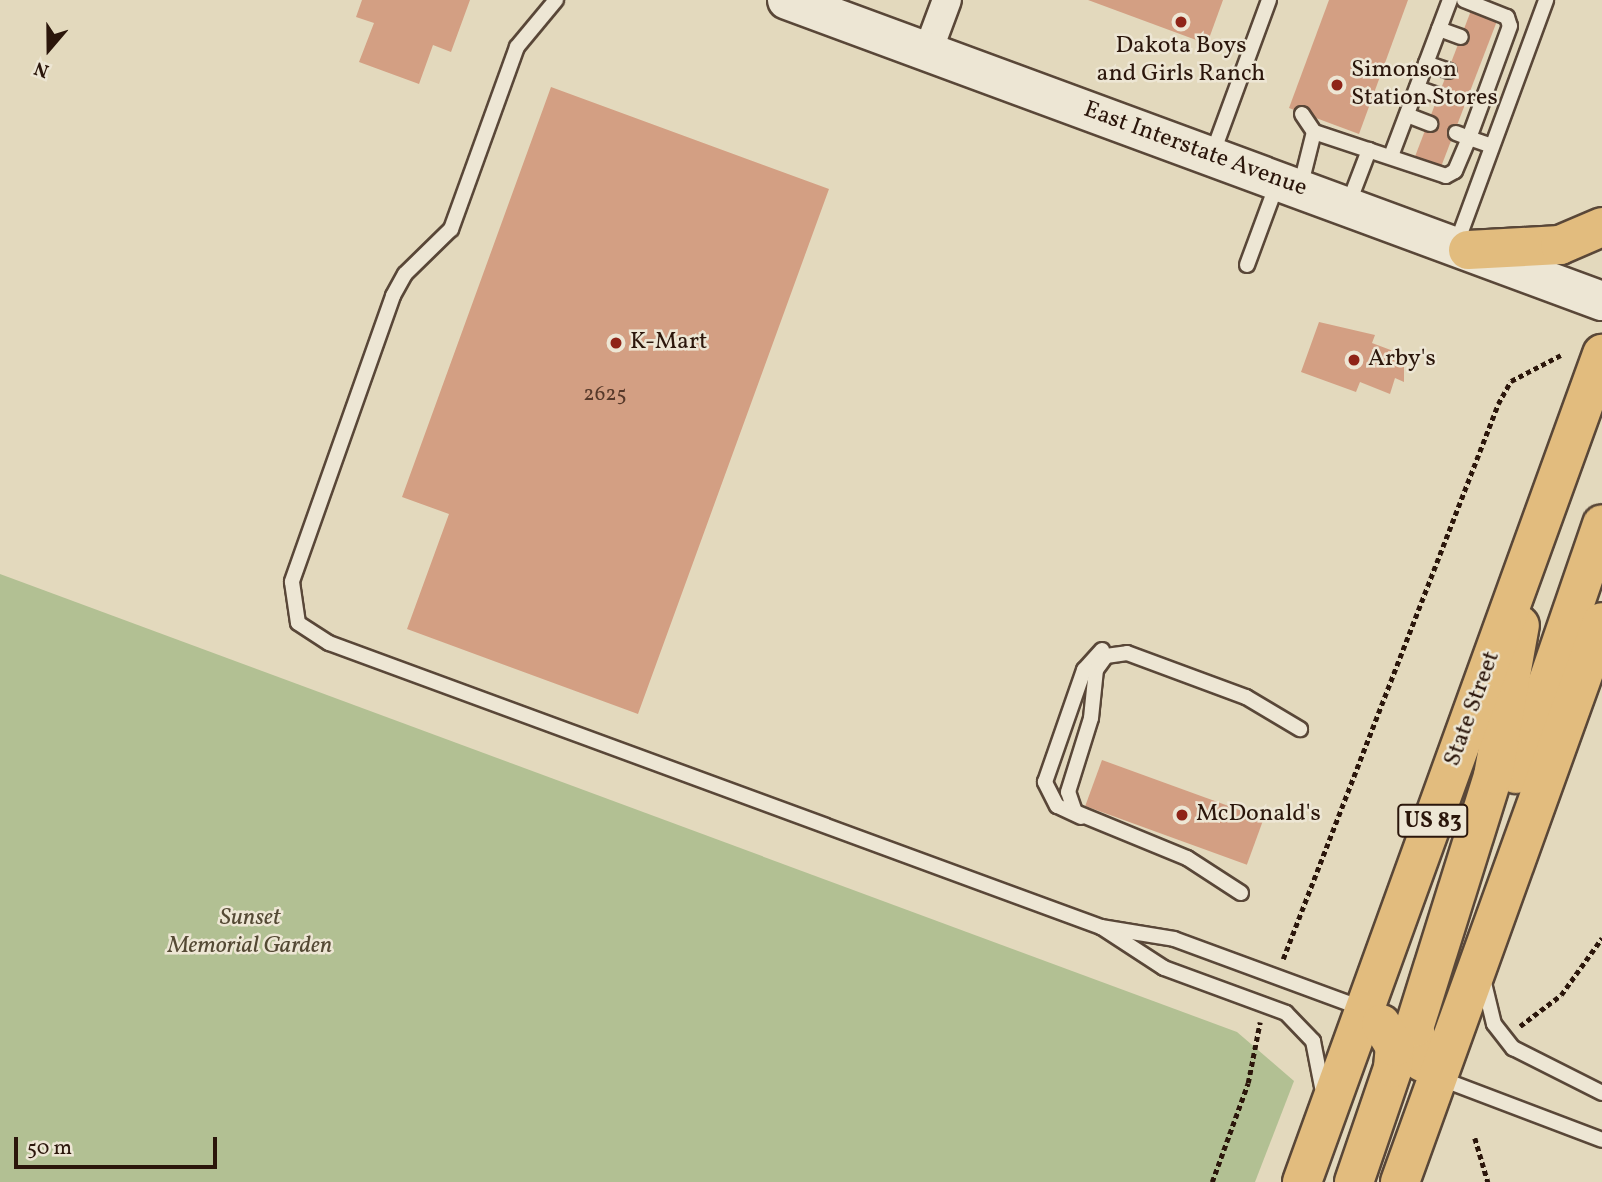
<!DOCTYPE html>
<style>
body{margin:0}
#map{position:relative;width:1602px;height:1182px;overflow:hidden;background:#e3d9bd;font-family:Vollkorn,serif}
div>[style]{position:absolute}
.green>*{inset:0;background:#b2c093}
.building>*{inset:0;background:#d39f83;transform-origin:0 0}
.path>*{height:4.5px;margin-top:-2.25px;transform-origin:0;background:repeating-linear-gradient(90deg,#2b160b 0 5px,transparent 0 8.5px)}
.roads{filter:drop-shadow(2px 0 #594738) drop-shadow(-2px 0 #594738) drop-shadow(0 2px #594738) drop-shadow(0 -2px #594738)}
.lane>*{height:14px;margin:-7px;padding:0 7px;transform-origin:7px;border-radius:7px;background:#ede6d4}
.street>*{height:28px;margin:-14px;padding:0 14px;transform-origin:14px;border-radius:14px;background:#ede6d4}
.secondary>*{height:38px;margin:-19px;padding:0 19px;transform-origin:19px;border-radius:19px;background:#ede6d4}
.highway>*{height:38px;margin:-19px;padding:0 19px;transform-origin:19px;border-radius:19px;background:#e2bc7e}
.dots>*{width:19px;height:19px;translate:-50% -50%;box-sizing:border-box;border:4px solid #ede6d4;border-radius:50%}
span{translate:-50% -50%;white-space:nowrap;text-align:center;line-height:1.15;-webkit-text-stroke:5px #ede6d4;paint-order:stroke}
.number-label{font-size:21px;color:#553829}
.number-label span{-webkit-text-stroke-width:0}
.shield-label span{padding:2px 5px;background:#ede6d4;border:2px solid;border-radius:5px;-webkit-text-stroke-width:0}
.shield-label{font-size:23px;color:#2b160b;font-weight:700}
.poi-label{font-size:24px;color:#2b160b}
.left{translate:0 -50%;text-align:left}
.street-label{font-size:24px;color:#2b160b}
.park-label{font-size:24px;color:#544934;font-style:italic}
.north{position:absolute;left:14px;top:14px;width:70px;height:70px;-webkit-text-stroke:5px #ede6d4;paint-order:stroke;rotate:200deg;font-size:19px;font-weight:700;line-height:28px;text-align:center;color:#2b160b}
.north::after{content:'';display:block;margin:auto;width:24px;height:32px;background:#2b160b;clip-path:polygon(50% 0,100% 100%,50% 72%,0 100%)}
.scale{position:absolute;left:14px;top:1137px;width:203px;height:32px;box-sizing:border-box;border:4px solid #2b160b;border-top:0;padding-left:9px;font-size:21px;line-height:24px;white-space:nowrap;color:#2b160b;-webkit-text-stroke:5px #ede6d4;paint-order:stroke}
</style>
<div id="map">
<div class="green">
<i style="clip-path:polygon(0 574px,1237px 1032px,1294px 1081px,1255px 1182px,0 1182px)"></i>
</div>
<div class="building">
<i style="clip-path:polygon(362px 0,470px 0,451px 52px,433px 45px,419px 84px,359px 62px,374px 23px,356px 17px)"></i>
<i style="clip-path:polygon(1088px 0,1223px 0,1207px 44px)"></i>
<i style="clip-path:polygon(1329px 0,1408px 0,1359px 134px,1289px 108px)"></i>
<i style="left:1472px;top:8px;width:28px;height:163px;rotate:21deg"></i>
<i style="clip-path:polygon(551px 87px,829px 189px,638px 714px,407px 629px,449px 514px,402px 497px)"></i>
<i style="clip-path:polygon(1319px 322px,1375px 335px,1372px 343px,1404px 355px,1404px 382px,1395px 378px,1390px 394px,1360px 382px,1356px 392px,1301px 372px)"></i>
<i style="left:1102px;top:760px;width:172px;height:49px;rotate:20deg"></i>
</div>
<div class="path">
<i style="left:1283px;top:959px;width:595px;rotate:-68.82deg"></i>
<i style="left:1498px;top:404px;width:26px;rotate:-61deg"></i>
<i style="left:1511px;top:381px;width:56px;rotate:-27.5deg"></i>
<i style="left:1520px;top:1026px;width:51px;rotate:-37.1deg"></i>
<i style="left:1561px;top:995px;width:70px;rotate:-54.3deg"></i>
<i style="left:1475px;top:1138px;width:46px;rotate:73.5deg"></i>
<i style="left:1212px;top:1182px;width:105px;rotate:-70deg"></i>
<i style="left:1248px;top:1083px;width:62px;rotate:-78.9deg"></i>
</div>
<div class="roads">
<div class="lane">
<i style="left:556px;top:0;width:61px;rotate:129.7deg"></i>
<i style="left:517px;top:47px;width:194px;rotate:109.9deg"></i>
<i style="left:451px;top:229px;width:64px;rotate:135.6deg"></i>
<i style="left:405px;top:274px;width:25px;rotate:119deg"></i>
<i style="left:393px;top:296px;width:303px;rotate:109.5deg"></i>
<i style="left:292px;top:582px;width:41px;rotate:81.7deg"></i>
<i style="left:298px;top:623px;width:37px;rotate:33deg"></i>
<i style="left:329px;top:643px;width:823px;rotate:20.2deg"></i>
<i style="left:1101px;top:927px;width:74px;rotate:9.3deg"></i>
<i style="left:1174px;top:939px;width:200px;rotate:20.2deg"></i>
<i style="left:1464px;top:0;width:46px;rotate:21.6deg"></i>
<i style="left:1507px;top:17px;width:9px;rotate:72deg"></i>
<i style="left:1510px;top:26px;width:119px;rotate:110.1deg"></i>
<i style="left:1469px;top:138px;width:24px;rotate:19deg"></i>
<i style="left:1439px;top:29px;width:23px;rotate:20deg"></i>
<i style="left:1426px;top:63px;width:24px;rotate:19deg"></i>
<i style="left:1417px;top:88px;width:24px;rotate:19deg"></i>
<i style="left:1302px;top:114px;width:22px;rotate:56deg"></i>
<i style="left:1314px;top:132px;width:139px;rotate:18.4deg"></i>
<i style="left:1446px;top:176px;width:10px;rotate:-29deg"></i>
<i style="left:1455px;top:171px;width:36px;rotate:-67deg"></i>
<i style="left:1469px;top:138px;width:14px;rotate:-159deg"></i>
<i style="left:1407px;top:115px;width:25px;rotate:21deg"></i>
<i style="left:1212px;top:155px;width:165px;rotate:-69.8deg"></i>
<i style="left:1391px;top:156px;width:167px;rotate:-69.3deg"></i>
<i style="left:1300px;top:188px;width:58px;rotate:-76deg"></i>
<i style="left:1348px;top:205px;width:59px;rotate:-69.1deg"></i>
<i style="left:1456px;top:245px;width:261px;rotate:-69.8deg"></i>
<i style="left:1247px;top:265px;width:90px;rotate:-69.7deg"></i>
<i style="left:1081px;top:817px;width:26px;rotate:-155deg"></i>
<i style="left:1057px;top:806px;width:27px;rotate:-117deg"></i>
<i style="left:1045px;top:782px;width:119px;rotate:-70.8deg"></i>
<i style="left:1084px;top:670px;width:27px;rotate:-48deg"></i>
<i style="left:1241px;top:893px;width:64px;rotate:-147.1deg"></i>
<i style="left:1187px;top:858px;width:121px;rotate:-157.7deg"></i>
<i style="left:1075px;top:812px;width:21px;rotate:-109deg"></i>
<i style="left:1068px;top:792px;width:77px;rotate:-72.7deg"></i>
<i style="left:1091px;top:718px;width:48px;rotate:-84.1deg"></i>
<i style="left:1096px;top:670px;width:17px;rotate:-54deg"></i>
<i style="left:1106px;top:656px;width:21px;rotate:-8deg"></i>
<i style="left:1127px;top:653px;width:127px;rotate:20.3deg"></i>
<i style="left:1246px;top:697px;width:63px;rotate:30.7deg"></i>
<i style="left:1101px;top:927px;width:75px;rotate:33.1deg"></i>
<i style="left:1164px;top:968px;width:130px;rotate:20.2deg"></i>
<i style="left:1286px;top:1013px;width:39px;rotate:46deg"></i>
<i style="left:1313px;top:1041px;width:47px;rotate:78.9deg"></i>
<i style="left:1484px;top:983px;width:42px;rotate:76.3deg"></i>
<i style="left:1494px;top:1024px;width:31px;rotate:52deg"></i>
<i style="left:1513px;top:1048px;width:100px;rotate:26.8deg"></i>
<i style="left:1439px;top:1078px;width:174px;rotate:20.8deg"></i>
</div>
<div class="street">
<i style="left:928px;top:51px;width:54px;rotate:-69.6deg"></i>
</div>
<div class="secondary">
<i style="left:787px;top:0;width:869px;rotate:20.27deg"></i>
</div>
<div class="highway">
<i style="left:1468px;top:250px;width:92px;rotate:-3.1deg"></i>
<i style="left:1560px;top:245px;width:46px;rotate:-23.2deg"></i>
<i style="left:1516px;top:774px;width:264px;rotate:-71deg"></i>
<i style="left:1422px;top:1062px;width:35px;rotate:-103deg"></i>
<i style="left:1414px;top:1028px;width:264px;rotate:-72.6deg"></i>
<i style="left:1493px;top:776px;width:153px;rotate:-79.9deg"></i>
<i style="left:1302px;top:1182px;width:881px;rotate:-70.08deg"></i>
<i style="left:1354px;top:1182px;width:120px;rotate:-71.1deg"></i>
<i style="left:1393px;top:1068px;width:21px;rotate:-85deg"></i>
<i style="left:1395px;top:1047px;width:27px;rotate:-121deg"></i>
<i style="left:1400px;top:1182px;width:595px;rotate:-70.16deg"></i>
</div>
</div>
<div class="dots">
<i style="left:1181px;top:22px;background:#8f2418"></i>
<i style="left:1337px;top:85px;background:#8f2418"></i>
<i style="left:616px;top:343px;background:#8f2418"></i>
<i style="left:1354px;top:360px;background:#8f2418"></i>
<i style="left:1182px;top:815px;background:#8f2418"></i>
</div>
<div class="number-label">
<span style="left:605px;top:395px">2625</span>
</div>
<div class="shield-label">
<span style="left:1433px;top:821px">US 83</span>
</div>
<div class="poi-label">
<span style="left:1181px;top:61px">Dakota Boys<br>and Girls Ranch</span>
<span class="left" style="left:1351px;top:85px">Simonson<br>Station Stores</span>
<span class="left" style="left:630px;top:343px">K-Mart</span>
<span class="left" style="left:1368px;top:360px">Arby's</span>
<span class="left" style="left:1196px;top:815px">McDonald's</span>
</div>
<div class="street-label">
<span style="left:1195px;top:150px;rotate:20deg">East Interstate Avenue</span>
<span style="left:1473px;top:709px;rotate:-70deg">State Street</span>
</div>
<div class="park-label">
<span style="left:250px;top:933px">Sunset<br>Memorial Garden</span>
</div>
<div class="north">N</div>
<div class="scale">50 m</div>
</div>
